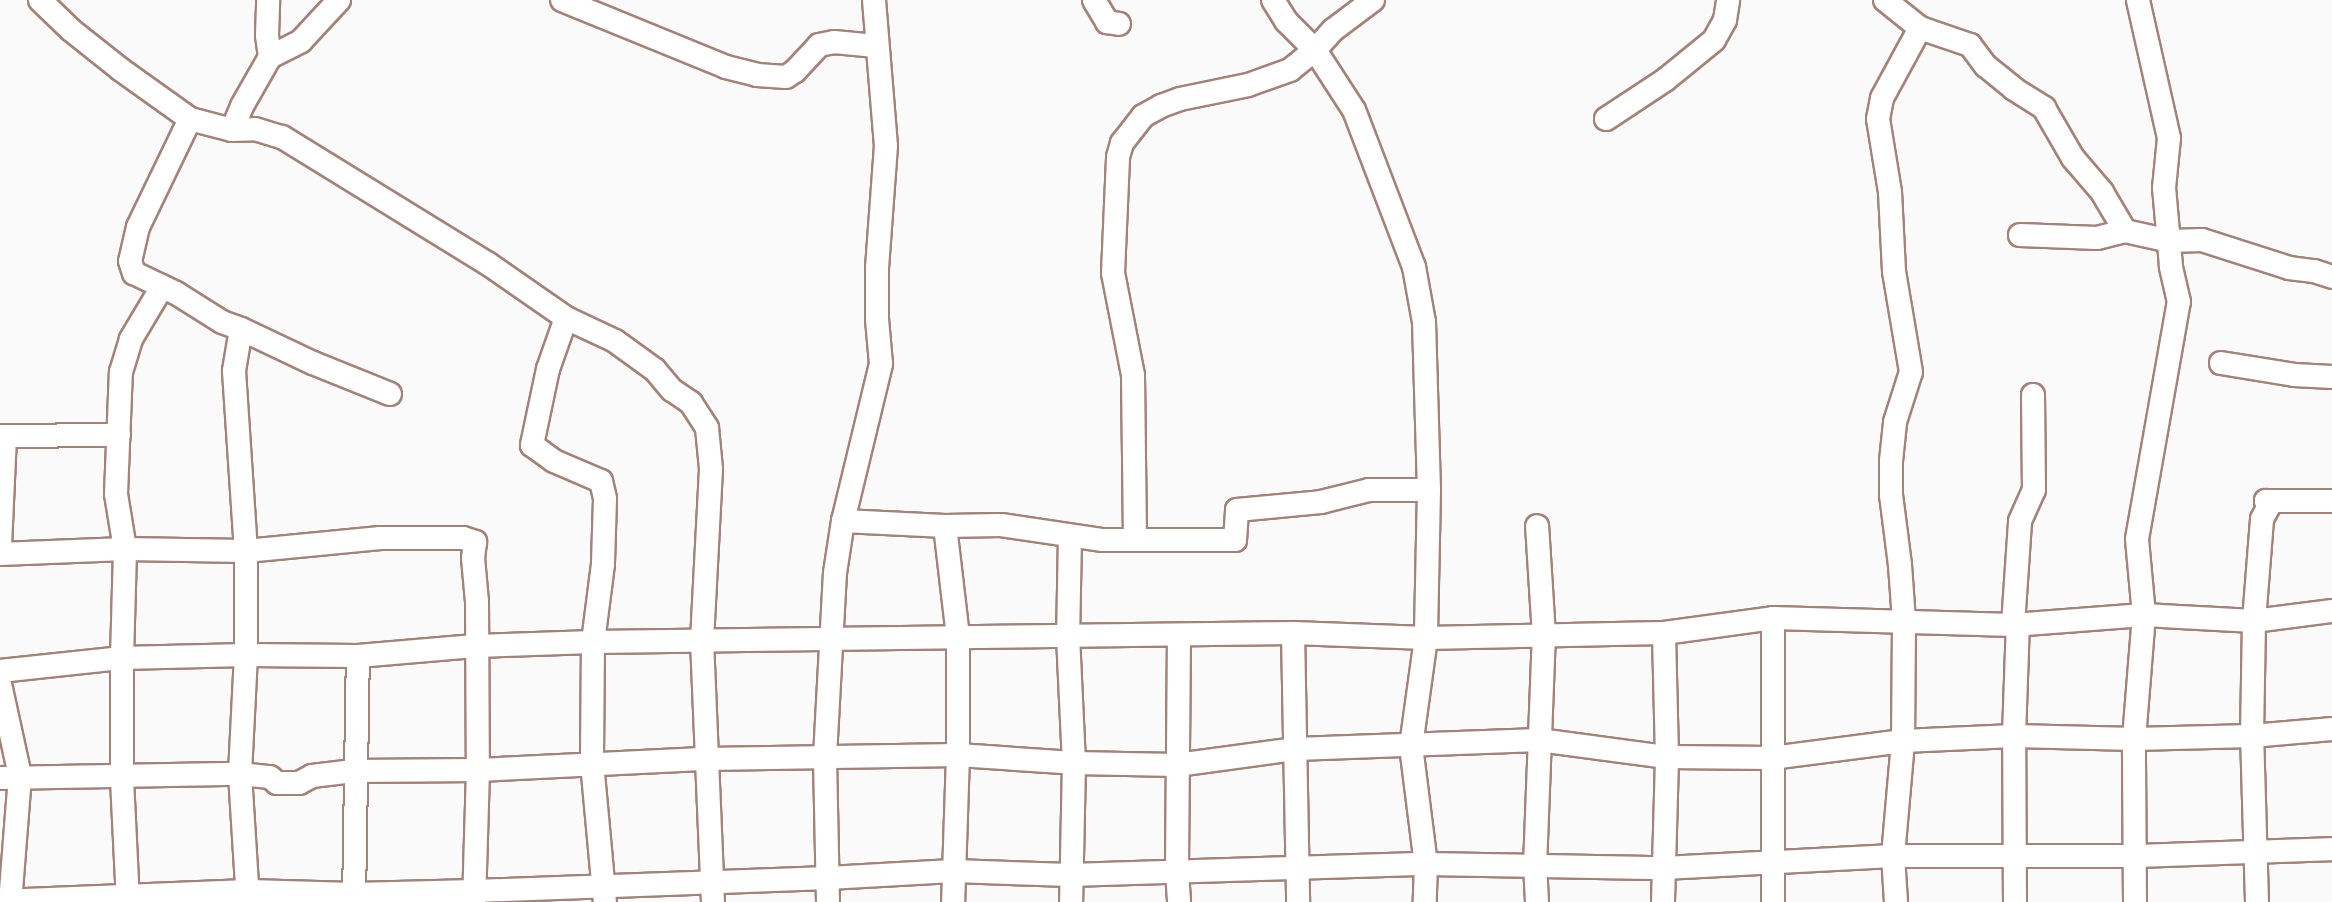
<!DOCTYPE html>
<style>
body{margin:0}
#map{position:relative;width:2332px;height:902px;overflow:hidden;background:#fafafa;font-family:"IBM Plex Sans",sans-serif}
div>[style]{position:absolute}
.roads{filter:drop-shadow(2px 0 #a38379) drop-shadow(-2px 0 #a38379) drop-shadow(0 2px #a38379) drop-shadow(0 -2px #a38379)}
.minor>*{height:22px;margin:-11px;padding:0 11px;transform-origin:11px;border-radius:11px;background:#fff}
span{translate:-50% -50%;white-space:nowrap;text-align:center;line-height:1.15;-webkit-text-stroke:6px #fff;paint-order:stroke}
</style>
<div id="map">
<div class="roads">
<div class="minor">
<i style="left:40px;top:0;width:43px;rotate:44.1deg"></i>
<i style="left:71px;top:30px;width:63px;rotate:38.5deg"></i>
<i style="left:120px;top:69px;width:86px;rotate:35.5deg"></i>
<i style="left:190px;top:119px;width:43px;rotate:14.7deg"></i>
<i style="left:232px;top:130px;width:23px;rotate:-2deg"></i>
<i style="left:255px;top:129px;width:28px;rotate:17deg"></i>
<i style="left:282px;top:137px;width:241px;rotate:31.6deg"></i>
<i style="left:487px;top:263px;width:96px;rotate:34.8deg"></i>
<i style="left:566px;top:318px;width:54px;rotate:25.1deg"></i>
<i style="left:615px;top:341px;width:49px;rotate:35.9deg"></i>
<i style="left:655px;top:370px;width:26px;rotate:50deg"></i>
<i style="left:672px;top:390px;width:23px;rotate:34deg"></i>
<i style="left:691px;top:403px;width:30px;rotate:57deg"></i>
<i style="left:707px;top:428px;width:41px;rotate:84.4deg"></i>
<i style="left:711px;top:469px;width:171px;rotate:93deg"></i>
<i style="left:702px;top:640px;width:262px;rotate:87.6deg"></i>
<i style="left:562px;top:0;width:177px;rotate:22.2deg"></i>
<i style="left:726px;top:67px;width:32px;rotate:14deg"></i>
<i style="left:757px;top:75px;width:29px;rotate:4deg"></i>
<i style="left:786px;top:77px;width:11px;rotate:-34deg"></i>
<i style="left:795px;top:71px;width:35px;rotate:-47deg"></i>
<i style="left:819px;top:45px;width:15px;rotate:-11deg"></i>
<i style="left:834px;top:42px;width:42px;rotate:5.4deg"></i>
<i style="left:1094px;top:0;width:26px;rotate:59deg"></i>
<i style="left:1107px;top:22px;width:12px;rotate:9deg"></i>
<i style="left:1273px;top:0;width:25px;rotate:58deg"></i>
<i style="left:1286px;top:21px;width:41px;rotate:45deg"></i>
<i style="left:1315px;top:50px;width:72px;rotate:57deg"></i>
<i style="left:1354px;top:110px;width:168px;rotate:69.1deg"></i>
<i style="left:1414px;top:267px;width:56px;rotate:79.7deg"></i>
<i style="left:1424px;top:322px;width:168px;rotate:88.3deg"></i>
<i style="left:1429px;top:490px;width:148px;rotate:91.2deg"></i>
<i style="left:1426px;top:638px;width:109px;rotate:97.9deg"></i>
<i style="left:1411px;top:746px;width:119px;rotate:82.8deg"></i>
<i style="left:1426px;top:864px;width:38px;rotate:92deg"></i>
<i style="left:1885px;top:0;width:45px;rotate:38.7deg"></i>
<i style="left:1920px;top:28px;width:53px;rotate:18.8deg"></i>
<i style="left:1970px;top:45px;width:26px;rotate:53deg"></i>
<i style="left:1986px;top:66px;width:36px;rotate:39deg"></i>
<i style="left:2014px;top:89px;width:36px;rotate:32deg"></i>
<i style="left:2044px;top:108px;width:58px;rotate:59.9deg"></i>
<i style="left:2073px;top:158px;width:45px;rotate:49.5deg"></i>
<i style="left:2102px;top:192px;width:45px;rotate:59.5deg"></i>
<i style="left:270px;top:57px;width:35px;rotate:-27deg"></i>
<i style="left:301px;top:41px;width:56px;rotate:-47.2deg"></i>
<i style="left:190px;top:119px;width:120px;rotate:115.7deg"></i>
<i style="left:138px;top:227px;width:35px;rotate:103deg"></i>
<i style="left:130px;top:261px;width:13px;rotate:72deg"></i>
<i style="left:134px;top:273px;width:47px;rotate:25.5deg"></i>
<i style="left:176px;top:293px;width:54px;rotate:32.2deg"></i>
<i style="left:222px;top:322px;width:20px;rotate:20deg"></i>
<i style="left:241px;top:329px;width:43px;rotate:99.5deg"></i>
<i style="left:234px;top:371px;width:180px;rotate:86.2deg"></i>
<i style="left:246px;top:551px;width:104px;rotate:90deg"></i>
<i style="left:246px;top:655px;width:119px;rotate:92.9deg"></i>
<i style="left:240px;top:774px;width:128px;rotate:86.4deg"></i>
<i style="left:1606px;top:119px;width:71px;rotate:-33.5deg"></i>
<i style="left:1665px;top:80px;width:63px;rotate:-39.2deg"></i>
<i style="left:1714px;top:40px;width:23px;rotate:-61deg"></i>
<i style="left:1725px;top:20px;width:20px;rotate:-81deg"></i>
<i style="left:232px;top:130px;width:26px;rotate:-67deg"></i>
<i style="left:242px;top:106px;width:56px;rotate:-60.3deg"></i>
<i style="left:270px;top:57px;width:22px;rotate:-98deg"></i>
<i style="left:267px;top:35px;width:35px;rotate:-88deg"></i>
<i style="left:2020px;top:235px;width:77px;rotate:2.2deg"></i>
<i style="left:2097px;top:238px;width:29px;rotate:-14deg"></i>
<i style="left:2125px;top:231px;width:46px;rotate:12.5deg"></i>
<i style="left:2170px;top:241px;width:32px;rotate:-2deg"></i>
<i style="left:2202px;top:240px;width:91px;rotate:17.8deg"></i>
<i style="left:2289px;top:268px;width:25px;rotate:7deg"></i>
<i style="left:2314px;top:271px;width:19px;rotate:18deg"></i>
<i style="left:566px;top:318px;width:54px;rotate:109.4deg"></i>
<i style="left:548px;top:369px;width:78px;rotate:101.9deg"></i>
<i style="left:532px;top:445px;width:27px;rotate:36deg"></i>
<i style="left:554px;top:461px;width:51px;rotate:23.1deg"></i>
<i style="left:601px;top:481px;width:18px;rotate:77deg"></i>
<i style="left:605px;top:499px;width:65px;rotate:91.8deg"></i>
<i style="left:603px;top:564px;width:79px;rotate:97.3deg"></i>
<i style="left:593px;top:642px;width:121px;rotate:90.5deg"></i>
<i style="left:592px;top:763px;width:140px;rotate:84.7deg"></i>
<i style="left:241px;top:329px;width:80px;rotate:25.3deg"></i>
<i style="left:313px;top:363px;width:83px;rotate:21.9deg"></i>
<i style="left:2221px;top:363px;width:74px;rotate:9.3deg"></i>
<i style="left:2294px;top:375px;width:38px;rotate:3deg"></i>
<i style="left:0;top:436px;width:119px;rotate:-0.5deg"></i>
<i style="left:843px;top:521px;width:102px;rotate:2.8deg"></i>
<i style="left:945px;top:526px;width:56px;rotate:-1deg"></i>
<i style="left:1001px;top:525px;width:103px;rotate:8.4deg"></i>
<i style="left:1103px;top:540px;width:132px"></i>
<i style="left:1235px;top:540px;width:30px;rotate:-86deg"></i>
<i style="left:1237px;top:510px;width:84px;rotate:-5.4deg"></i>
<i style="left:1321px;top:502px;width:49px;rotate:-14deg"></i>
<i style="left:1369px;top:490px;width:60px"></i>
<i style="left:945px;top:526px;width:111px;rotate:83.3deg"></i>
<i style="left:958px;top:636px;width:119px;rotate:90deg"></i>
<i style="left:958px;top:755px;width:147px;rotate:91.9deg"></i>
<i style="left:1070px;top:536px;width:100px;rotate:91.1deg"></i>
<i style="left:1068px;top:636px;width:127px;rotate:87.3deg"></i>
<i style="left:1074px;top:763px;width:139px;rotate:91.2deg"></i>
<i style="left:1135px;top:539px;width:164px;rotate:-90.7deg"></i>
<i style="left:1133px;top:375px;width:104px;rotate:-101.1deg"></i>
<i style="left:1113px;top:273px;width:116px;rotate:-87.5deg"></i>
<i style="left:1118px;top:157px;width:15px;rotate:-74deg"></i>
<i style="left:1122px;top:143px;width:34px;rotate:-52deg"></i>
<i style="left:1143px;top:116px;width:21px;rotate:-29deg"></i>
<i style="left:1161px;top:106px;width:20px;rotate:-20deg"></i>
<i style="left:1180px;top:99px;width:69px;rotate:-11.6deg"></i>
<i style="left:1248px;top:85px;width:45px;rotate:-19.7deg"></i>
<i style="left:1290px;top:70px;width:32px;rotate:-39deg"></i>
<i style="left:1315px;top:50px;width:27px;rotate:-48deg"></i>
<i style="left:1333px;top:30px;width:50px;rotate:-36.9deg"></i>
<i style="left:0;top:546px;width:109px;rotate:-87.4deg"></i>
<i style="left:0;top:554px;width:125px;rotate:-2.3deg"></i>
<i style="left:125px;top:549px;width:121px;rotate:0.9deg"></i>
<i style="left:246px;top:551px;width:135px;rotate:-5.5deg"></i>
<i style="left:380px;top:538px;width:83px"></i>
<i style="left:463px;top:538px;width:13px;rotate:18deg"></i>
<i style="left:475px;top:542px;width:16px;rotate:97deg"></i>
<i style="left:473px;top:558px;width:44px;rotate:84.8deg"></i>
<i style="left:477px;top:602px;width:168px;rotate:89.7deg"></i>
<i style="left:478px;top:770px;width:132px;rotate:91.7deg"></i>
<i style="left:1773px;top:618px;width:284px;rotate:90deg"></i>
<i style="left:2013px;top:625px;width:104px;rotate:-86.1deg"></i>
<i style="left:2020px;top:521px;width:34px;rotate:-66deg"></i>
<i style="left:2034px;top:490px;width:95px;rotate:-90.6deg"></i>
<i style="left:1293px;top:633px;width:269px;rotate:88.9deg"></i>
<i style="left:1179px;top:636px;width:236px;rotate:90.5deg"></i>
<i style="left:1177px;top:872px;width:30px;rotate:86deg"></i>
<i style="left:0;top:671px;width:123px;rotate:-6.1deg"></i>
<i style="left:122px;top:658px;width:124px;rotate:-1.4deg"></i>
<i style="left:246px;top:655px;width:112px;rotate:0.5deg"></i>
<i style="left:358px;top:656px;width:117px;rotate:-4.9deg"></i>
<i style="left:475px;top:646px;width:118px;rotate:-1.9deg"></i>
<i style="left:593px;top:642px;width:700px;rotate:-0.74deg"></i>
<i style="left:1293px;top:633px;width:133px;rotate:2.2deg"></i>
<i style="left:1426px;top:638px;width:238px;rotate:-1.2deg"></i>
<i style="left:1664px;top:633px;width:110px;rotate:-7.8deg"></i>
<i style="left:1773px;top:618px;width:240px;rotate:1.7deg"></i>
<i style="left:2013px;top:625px;width:131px;rotate:-4.4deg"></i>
<i style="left:2144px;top:615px;width:110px;rotate:3.1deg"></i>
<i style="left:2254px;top:621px;width:79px;rotate:-7.3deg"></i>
<i style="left:0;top:684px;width:94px;rotate:77.7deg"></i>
<i style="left:20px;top:776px;width:126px;rotate:94.5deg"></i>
<i style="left:0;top:778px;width:240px;rotate:-1deg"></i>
<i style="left:240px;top:774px;width:30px;rotate:6deg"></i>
<i style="left:270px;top:777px;width:9px;rotate:41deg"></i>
<i style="left:277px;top:783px;width:22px"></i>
<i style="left:299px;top:783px;width:15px;rotate:-28deg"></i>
<i style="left:312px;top:776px;width:42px;rotate:-6.8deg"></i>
<i style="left:354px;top:771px;width:124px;rotate:-0.5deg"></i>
<i style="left:478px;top:770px;width:229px;rotate:-2.8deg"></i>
<i style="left:707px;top:759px;width:251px;rotate:-0.9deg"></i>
<i style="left:958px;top:755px;width:116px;rotate:3.9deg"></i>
<i style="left:1074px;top:763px;width:103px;rotate:1.1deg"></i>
<i style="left:1177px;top:765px;width:120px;rotate:-7.7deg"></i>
<i style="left:1296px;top:749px;width:243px;rotate:-2.1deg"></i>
<i style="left:1539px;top:740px;width:129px;rotate:7.6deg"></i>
<i style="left:1667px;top:757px;width:105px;rotate:0.5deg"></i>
<i style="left:1772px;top:758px;width:132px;rotate:-7.4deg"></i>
<i style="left:1903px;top:741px;width:111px;rotate:-2.6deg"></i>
<i style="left:2014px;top:736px;width:120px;rotate:1.4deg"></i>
<i style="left:2134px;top:739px;width:118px;rotate:-1.5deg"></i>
<i style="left:2252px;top:736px;width:80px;rotate:-5deg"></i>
<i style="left:0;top:901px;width:248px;rotate:-2.3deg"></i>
<i style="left:248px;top:891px;width:106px;rotate:1.6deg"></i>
<i style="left:354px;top:894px;width:121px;rotate:-1.4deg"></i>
<i style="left:475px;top:891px;width:353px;rotate:-2.1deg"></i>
<i style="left:828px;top:878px;width:125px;rotate:-3.2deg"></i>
<i style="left:953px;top:871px;width:117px;rotate:2deg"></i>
<i style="left:1070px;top:875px;width:356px;rotate:-1.8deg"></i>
<i style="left:1426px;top:864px;width:238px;rotate:1deg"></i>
<i style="left:1664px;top:868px;width:229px;rotate:-3deg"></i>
<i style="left:1893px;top:856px;width:241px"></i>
<i style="left:2134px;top:856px;width:198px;rotate:-2deg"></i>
<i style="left:128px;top:902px;width:124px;rotate:-92.8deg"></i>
<i style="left:122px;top:778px;width:120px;rotate:-90deg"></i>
<i style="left:122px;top:658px;width:109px;rotate:-88.4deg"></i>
<i style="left:125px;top:549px;width:56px;rotate:-99.3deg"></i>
<i style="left:116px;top:494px;width:122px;rotate:-87.7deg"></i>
<i style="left:121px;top:372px;width:34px;rotate:-73deg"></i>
<i style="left:131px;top:339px;width:61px;rotate:-59.2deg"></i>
<i style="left:354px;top:902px;width:246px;rotate:-89.1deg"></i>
<i style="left:828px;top:902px;width:145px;rotate:-91.2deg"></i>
<i style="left:825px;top:757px;width:184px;rotate:-86.9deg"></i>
<i style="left:835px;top:573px;width:53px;rotate:-81.3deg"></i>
<i style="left:843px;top:521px;width:162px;rotate:-76.4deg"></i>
<i style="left:881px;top:364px;width:45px;rotate:-95.1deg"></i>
<i style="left:877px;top:319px;width:51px;rotate:-90deg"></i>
<i style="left:877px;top:268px;width:122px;rotate:-85.8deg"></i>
<i style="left:886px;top:146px;width:146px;rotate:-94.7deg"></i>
<i style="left:1537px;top:902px;width:35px;rotate:-93deg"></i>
<i style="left:1535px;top:867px;width:231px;rotate:-87.8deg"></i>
<i style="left:1544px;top:636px;width:110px;rotate:-93.6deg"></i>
<i style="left:1663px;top:902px;width:145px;rotate:-88.4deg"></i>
<i style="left:1667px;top:757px;width:124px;rotate:-91.4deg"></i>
<i style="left:1896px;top:902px;width:46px;rotate:-93.7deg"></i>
<i style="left:1893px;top:856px;width:115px;rotate:-85deg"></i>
<i style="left:1903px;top:741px;width:120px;rotate:-89.5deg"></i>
<i style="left:1904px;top:621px;width:56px;rotate:-94.1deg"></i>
<i style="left:1900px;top:565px;width:71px;rotate:-97.3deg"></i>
<i style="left:1891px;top:495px;width:34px;rotate:-90deg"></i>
<i style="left:1891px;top:461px;width:39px;rotate:-84deg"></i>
<i style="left:1895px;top:422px;width:52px;rotate:-72.3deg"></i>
<i style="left:1911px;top:372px;width:102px;rotate:-99.6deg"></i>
<i style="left:1894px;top:271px;width:79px;rotate:-92.9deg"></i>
<i style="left:1890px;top:192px;width:74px;rotate:-99.3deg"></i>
<i style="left:1878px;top:119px;width:21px;rotate:-79deg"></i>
<i style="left:1882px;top:98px;width:80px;rotate:-61.5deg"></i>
<i style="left:2015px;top:902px;width:166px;rotate:-90.3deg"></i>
<i style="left:2014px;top:736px;width:113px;rotate:-88deg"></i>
<i style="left:2135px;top:902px;width:163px;rotate:-90.4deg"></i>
<i style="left:2134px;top:739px;width:124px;rotate:-85.4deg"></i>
<i style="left:2144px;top:615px;width:76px;rotate:-95.3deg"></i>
<i style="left:2137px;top:539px;width:241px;rotate:-80deg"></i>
<i style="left:2179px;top:302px;width:37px;rotate:-103deg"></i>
<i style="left:2171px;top:266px;width:78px;rotate:-95.1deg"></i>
<i style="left:2164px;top:188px;width:50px;rotate:-84.3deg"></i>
<i style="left:2169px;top:138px;width:141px;rotate:-102.7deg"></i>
<i style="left:2257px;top:902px;width:166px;rotate:-91.7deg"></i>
<i style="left:2252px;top:736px;width:115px;rotate:-89deg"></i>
<i style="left:2254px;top:621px;width:102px;rotate:-85.5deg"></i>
<i style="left:2262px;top:519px;width:15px;rotate:-62deg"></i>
<i style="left:2269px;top:506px;width:6px;rotate:-121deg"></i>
<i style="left:2266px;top:501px;width:66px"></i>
</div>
</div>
</div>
